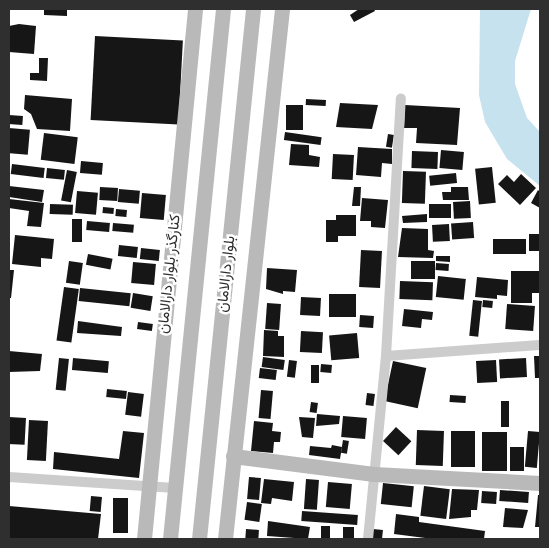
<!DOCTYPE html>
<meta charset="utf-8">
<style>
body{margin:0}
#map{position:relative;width:549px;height:548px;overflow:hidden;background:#fff;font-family:Karla,Vazirmatn,sans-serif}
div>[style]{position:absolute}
.water>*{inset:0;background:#c6e2ef}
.building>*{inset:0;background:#161616;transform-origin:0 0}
.street>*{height:10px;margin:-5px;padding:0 5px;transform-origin:5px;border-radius:5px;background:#ccc}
.secondary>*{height:15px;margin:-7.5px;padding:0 7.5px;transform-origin:7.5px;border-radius:7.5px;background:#b9b9b9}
span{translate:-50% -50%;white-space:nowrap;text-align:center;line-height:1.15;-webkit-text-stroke:5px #fff;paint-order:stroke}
.street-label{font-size:15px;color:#2f2f2f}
.frame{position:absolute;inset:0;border:10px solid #2f2f2f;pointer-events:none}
</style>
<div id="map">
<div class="water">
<i style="clip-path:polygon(480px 9px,531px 9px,515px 61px,515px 84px,527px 118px,540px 132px,540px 186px,507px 159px,485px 122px,479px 95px)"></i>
</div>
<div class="building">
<i style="clip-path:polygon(44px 9px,67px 9px,67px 16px,44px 15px)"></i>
<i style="clip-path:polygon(359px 9px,374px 9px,375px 11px,354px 22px,350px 15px)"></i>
<i style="clip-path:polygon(19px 24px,36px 26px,34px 54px,9px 52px,9px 26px)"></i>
<i style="left:95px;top:36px;width:88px;height:84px;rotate:3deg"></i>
<i style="clip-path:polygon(39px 58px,48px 58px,47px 81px,30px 80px,30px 73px,39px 73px)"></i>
<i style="clip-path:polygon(25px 95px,72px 99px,70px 131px,37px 129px,31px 114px,24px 109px)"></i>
<i style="left:306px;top:99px;width:20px;height:6px;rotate:3deg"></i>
<i style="clip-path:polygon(340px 103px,378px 105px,372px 129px,336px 127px)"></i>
<i style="left:286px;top:105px;width:17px;height:25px"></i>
<i style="clip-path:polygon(405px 105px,460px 108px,457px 145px,416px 143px,417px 128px,404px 128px)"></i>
<i style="left:9px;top:115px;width:14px;height:9px;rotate:4deg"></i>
<i style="left:9px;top:128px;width:21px;height:25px;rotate:5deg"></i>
<i style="left:285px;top:132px;width:37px;height:8px;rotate:8deg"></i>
<i style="left:44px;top:133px;width:34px;height:27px;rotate:7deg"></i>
<i style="left:388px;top:134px;width:6px;height:13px;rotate:9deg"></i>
<i style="clip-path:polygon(291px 144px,309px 145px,309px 155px,320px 157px,319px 167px,289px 165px)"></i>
<i style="clip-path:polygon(358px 147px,392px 149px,392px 164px,382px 163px,381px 177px,356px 175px)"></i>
<i style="left:441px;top:150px;width:23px;height:18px;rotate:5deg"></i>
<i style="left:412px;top:151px;width:26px;height:17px;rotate:2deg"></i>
<i style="left:333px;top:154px;width:21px;height:25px;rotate:3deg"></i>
<i style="left:81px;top:161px;width:22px;height:12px;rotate:5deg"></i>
<i style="left:12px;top:164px;width:33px;height:10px;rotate:7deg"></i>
<i style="left:492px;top:167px;width:36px;height:17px;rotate:84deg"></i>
<i style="left:47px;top:168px;width:18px;height:10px;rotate:6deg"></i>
<i style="left:67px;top:170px;width:10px;height:31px;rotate:11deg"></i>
<i style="left:403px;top:171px;width:23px;height:32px;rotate:2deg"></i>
<i style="left:456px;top:173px;width:10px;height:27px;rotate:84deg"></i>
<i style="clip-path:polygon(521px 174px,536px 188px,520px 205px,498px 184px,507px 175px,514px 182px)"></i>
<i style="clip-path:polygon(9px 186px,44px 190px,42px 202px,9px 197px)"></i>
<i style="left:100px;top:187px;width:18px;height:13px;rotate:3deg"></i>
<i style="clip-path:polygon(354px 187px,361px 187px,360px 206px,352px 206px)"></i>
<i style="clip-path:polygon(451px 187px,468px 187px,469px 200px,443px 200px,442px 192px,451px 192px)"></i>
<i style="left:119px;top:189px;width:21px;height:13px;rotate:5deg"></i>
<i style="clip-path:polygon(538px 190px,540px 192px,540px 208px,531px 203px)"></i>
<i style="left:77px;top:191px;width:21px;height:22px;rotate:5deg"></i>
<i style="left:142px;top:193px;width:24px;height:25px;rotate:5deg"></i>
<i style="clip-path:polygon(362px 198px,388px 200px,385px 228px,371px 227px,371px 221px,360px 221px)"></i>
<i style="clip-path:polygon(9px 199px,44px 203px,41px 227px,27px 226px,29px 211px,9px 208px)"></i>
<i style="left:470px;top:201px;width:17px;height:17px;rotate:87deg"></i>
<i style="left:50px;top:204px;width:23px;height:10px;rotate:2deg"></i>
<i style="left:429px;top:204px;width:22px;height:14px"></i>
<i style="left:103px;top:207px;width:11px;height:6px;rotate:5deg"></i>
<i style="left:116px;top:209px;width:11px;height:7px;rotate:5deg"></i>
<i style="clip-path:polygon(427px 214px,427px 222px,403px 223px,402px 216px)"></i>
<i style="clip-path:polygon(336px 215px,356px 215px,356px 236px,338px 236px,338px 242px,326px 242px,326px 220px,336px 220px)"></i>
<i style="left:72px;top:219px;width:10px;height:23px"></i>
<i style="left:87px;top:221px;width:23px;height:9px;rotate:5deg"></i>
<i style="left:473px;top:222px;width:16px;height:22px;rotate:86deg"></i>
<i style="left:113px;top:223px;width:21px;height:8px;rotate:5deg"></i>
<i style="left:449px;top:224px;width:17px;height:17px;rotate:87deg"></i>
<i style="clip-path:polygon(402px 228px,428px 229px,428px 250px,434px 251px,433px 258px,398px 257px)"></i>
<i style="left:540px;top:234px;width:17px;height:11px;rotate:90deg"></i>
<i style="clip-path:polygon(15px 235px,54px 239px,52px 259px,41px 258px,41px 267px,12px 264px)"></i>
<i style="left:526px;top:239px;width:15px;height:33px;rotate:90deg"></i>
<i style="left:119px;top:245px;width:19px;height:11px;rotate:6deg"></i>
<i style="left:141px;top:248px;width:19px;height:11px;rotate:6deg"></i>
<i style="left:361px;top:250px;width:21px;height:37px;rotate:3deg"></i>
<i style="left:88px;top:254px;width:25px;height:11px;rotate:11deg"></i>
<i style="clip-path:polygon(436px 256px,450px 256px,450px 262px,436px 261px)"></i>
<i style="left:69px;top:261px;width:14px;height:22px;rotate:8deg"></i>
<i style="left:411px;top:261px;width:24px;height:18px"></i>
<i style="left:133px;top:262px;width:23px;height:21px;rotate:5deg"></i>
<i style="left:436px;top:263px;width:13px;height:7px;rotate:4deg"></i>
<i style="clip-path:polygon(267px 268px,297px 270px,295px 292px,283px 291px,283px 294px,266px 289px)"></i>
<i style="clip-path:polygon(9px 270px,14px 270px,11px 298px,9px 298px)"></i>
<i style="clip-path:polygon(511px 271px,540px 271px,540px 293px,532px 293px,532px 303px,511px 303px)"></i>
<i style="left:438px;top:276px;width:28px;height:21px;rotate:6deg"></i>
<i style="clip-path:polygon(477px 277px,508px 280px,507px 296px,497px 295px,497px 299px,475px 297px)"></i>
<i style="left:400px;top:281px;width:33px;height:18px;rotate:2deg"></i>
<i style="left:64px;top:287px;width:15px;height:54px;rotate:8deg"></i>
<i style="left:80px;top:288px;width:51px;height:13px;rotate:6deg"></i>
<i style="left:133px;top:293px;width:20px;height:15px;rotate:9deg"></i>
<i style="left:329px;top:294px;width:27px;height:23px"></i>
<i style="left:301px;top:297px;width:20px;height:18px;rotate:3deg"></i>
<i style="left:473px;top:300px;width:9px;height:36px;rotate:6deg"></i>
<i style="left:483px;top:300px;width:10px;height:7px;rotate:6deg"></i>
<i style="left:267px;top:303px;width:14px;height:26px;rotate:4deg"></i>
<i style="left:507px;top:304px;width:28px;height:25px;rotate:4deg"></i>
<i style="clip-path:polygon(404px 309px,433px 312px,432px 320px,422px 319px,421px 328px,402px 326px)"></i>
<i style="left:360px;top:315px;width:14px;height:12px;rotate:4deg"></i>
<i style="clip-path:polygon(78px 321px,122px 327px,121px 336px,77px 333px)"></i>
<i style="left:138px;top:322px;width:15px;height:7px;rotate:8deg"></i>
<i style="clip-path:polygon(264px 330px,278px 331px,278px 336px,284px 336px,284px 357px,263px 356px)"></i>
<i style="left:301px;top:331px;width:22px;height:21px;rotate:3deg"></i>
<i style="left:357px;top:333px;width:25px;height:28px;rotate:85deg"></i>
<i style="clip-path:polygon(9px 351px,42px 354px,40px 371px,9px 372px)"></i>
<i style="clip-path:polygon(534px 356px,540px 356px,540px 378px,535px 378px)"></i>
<i style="left:263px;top:357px;width:22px;height:10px;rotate:8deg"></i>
<i style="left:59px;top:358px;width:10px;height:32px;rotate:6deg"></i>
<i style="left:73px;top:358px;width:36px;height:12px;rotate:5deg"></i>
<i style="left:526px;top:358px;width:19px;height:27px;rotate:87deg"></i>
<i style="left:289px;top:360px;width:8px;height:17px;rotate:7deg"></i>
<i style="left:496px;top:360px;width:22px;height:20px;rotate:87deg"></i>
<i style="left:393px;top:361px;width:34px;height:41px;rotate:12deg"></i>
<i style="left:321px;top:364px;width:11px;height:8px;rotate:5deg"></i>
<i style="left:311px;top:365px;width:8px;height:18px"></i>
<i style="left:260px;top:368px;width:17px;height:10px;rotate:7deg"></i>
<i style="left:107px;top:389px;width:20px;height:8px;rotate:6deg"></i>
<i style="left:261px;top:390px;width:12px;height:28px;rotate:5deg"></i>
<i style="left:128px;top:392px;width:16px;height:23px;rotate:7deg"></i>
<i style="left:367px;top:393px;width:8px;height:12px;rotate:7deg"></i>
<i style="left:450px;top:395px;width:16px;height:7px;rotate:4deg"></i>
<i style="left:501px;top:401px;width:8px;height:26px"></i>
<i style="left:311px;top:402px;width:7px;height:10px;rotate:8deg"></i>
<i style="clip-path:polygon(317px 414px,340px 416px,339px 424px,316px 426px)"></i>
<i style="left:343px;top:416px;width:24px;height:21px;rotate:5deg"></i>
<i style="left:9px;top:417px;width:17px;height:27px;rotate:3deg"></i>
<i style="clip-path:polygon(299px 417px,315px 418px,313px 438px,302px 437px)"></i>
<i style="left:29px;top:420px;width:19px;height:40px;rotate:3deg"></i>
<i style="clip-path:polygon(254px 421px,273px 423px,272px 431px,281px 432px,280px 442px,274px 442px,273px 453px,251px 451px)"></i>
<i style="left:396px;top:427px;width:21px;height:19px;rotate:43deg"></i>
<i style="left:417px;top:430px;width:27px;height:35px;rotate:2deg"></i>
<i style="clip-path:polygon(123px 431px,144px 433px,139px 478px,53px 469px,54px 452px,119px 459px)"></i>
<i style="left:451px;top:431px;width:24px;height:36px"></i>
<i style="left:528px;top:431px;width:12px;height:36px;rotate:5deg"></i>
<i style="left:482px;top:432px;width:25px;height:39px"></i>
<i style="left:343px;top:440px;width:6px;height:13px;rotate:9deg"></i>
<i style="clip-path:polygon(332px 445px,342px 447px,340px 459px,309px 455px,310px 446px,331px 448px)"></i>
<i style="left:510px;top:447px;width:14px;height:24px"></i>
<i style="left:249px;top:477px;width:12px;height:22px;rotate:5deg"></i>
<i style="clip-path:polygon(264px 479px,294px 482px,292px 501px,272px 498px,271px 504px,261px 503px)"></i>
<i style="left:306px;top:479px;width:13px;height:30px;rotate:4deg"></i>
<i style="left:328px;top:482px;width:24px;height:25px;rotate:5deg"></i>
<i style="left:383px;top:483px;width:31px;height:21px;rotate:6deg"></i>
<i style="left:424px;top:486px;width:26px;height:30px;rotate:7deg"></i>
<i style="clip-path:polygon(452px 489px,479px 490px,477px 510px,471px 510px,471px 517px,449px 519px)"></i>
<i style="left:500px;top:490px;width:29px;height:11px;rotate:4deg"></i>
<i style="left:482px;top:491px;width:15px;height:12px;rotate:4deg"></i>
<i style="clip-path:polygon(538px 495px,540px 495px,540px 527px,535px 527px)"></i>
<i style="left:91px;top:496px;width:11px;height:15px;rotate:5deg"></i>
<i style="left:113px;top:498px;width:15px;height:35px"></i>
<i style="left:247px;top:502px;width:15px;height:18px;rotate:8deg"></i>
<i style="clip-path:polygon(9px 506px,101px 514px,98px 539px,9px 539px)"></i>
<i style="clip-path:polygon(505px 508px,528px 510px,523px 528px,503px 527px)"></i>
<i style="left:302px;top:511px;width:56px;height:10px;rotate:4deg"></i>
<i style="clip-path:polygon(396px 514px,419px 517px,419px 522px,485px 531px,484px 539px,433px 539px,394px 534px)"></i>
<i style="clip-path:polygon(268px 521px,310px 527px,308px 539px,267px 536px)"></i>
<i style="left:321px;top:526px;width:9px;height:13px"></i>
<i style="left:343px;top:527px;width:11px;height:12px"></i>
<i style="left:246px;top:529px;width:13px;height:10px;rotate:4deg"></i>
<i style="left:373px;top:529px;width:10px;height:10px;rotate:6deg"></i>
</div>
<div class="street">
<i style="left:386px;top:356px;width:154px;rotate:-4.1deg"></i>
<i style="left:9px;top:477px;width:166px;rotate:3.8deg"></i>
<i style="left:368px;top:539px;width:184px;rotate:-84.4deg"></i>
<i style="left:386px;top:356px;width:258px;rotate:-86.7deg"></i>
</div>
<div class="secondary">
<i style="left:233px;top:456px;width:142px;rotate:7.3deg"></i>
<i style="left:374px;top:474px;width:166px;rotate:3.1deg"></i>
<i style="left:144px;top:539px;width:532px;rotate:-84.5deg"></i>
<i style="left:170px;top:539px;width:533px;rotate:-84.29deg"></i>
<i style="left:199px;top:539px;width:533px;rotate:-84.18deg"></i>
<i style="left:225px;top:539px;width:533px;rotate:-83.86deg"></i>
</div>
<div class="street-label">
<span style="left:169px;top:274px;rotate:-84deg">کنارگذر بلوار دارالامان</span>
<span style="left:226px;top:274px;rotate:-84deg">بلوار دارالامان</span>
</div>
<div class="frame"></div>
</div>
